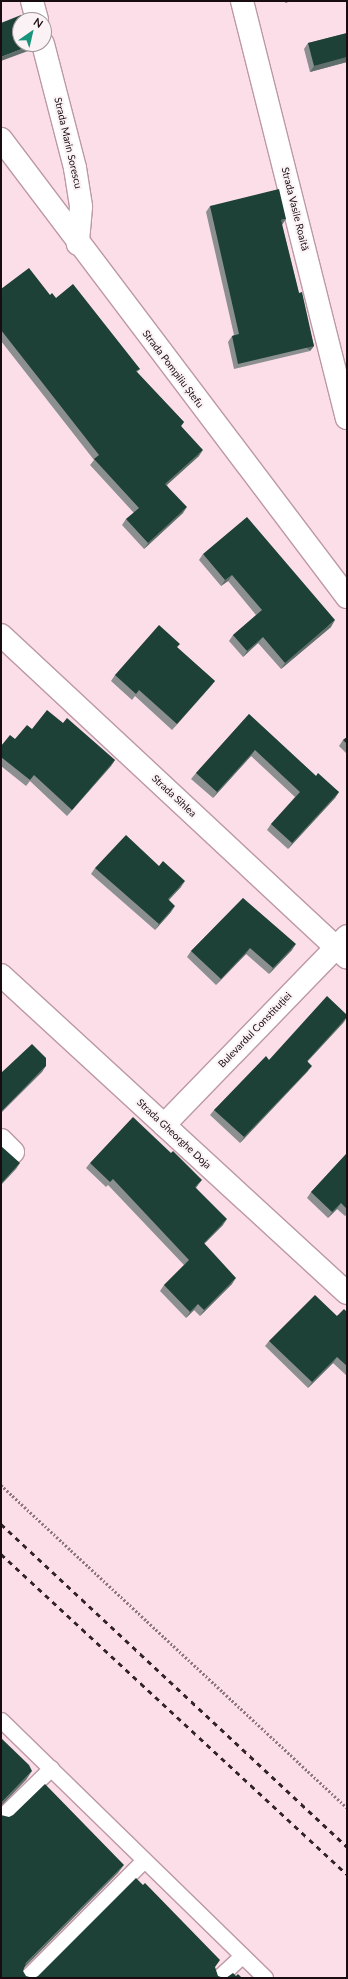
<!DOCTYPE html>
<meta charset="utf-8">
<style>
body{margin:0}
#map{position:relative;width:348px;height:1979px;overflow:hidden;background:#fcdee8;font-family:Lato,sans-serif}
div>[style]{position:absolute}
.path>*{height:2.5px;margin-top:-1.25px;transform-origin:0;background:repeating-linear-gradient(90deg,#8d787f 0 2px,transparent 0 4px)}
.roads{filter:drop-shadow(1px 0 #bc99a5) drop-shadow(-1px 0 #bc99a5) drop-shadow(0 1px #bc99a5) drop-shadow(0 -1px #bc99a5)}
.lane>*{height:15px;margin:-7.5px;padding:0 7.5px;transform-origin:7.5px;border-radius:7.5px;background:#fff}
.street>*{height:22px;margin:-11px;padding:0 11px;transform-origin:11px;border-radius:11px;background:#fff}
.rail>*{height:3px;margin-top:-1.5px;transform-origin:0;background:repeating-linear-gradient(90deg,#312327 0 5px,transparent 0 10px)}
.wall>*{inset:0;background:#8c8f90}
.shaded-wall>*{inset:0;background:#606f6c;transform-origin:0 0}
.building>*{inset:0;background:#1d4037}
span{translate:-50% -50%;white-space:nowrap;text-align:center;line-height:1.15;-webkit-text-stroke:4px #faf2f5;paint-order:stroke}
.street-label{font-size:10px;color:#180c10}
.frame{position:absolute;inset:0;border:2px solid #180c10;pointer-events:none}
.north{position:absolute;left:12px;top:12px;width:40px;height:40px;box-sizing:border-box;background:#faf2f5;border:1px solid #a09699;border-radius:50%;rotate:34deg;font-size:11px;font-weight:700;line-height:16px;text-align:center;color:#180c10}
.north::after{content:'';display:block;margin:auto;width:14px;height:18px;background:#18947a;clip-path:polygon(50% 0,100% 100%,50% 72%,0 100%)}
</style>
<div id="map">
<div class="path">
<i style="left:1px;top:1485px;width:473px;rotate:43deg"></i>
</div>
<div class="roads">
<div class="lane">
<i style="left:1px;top:1720px;width:369px;rotate:44.3deg"></i>
<i style="left:1px;top:1817px;width:70px;rotate:-44.4deg"></i>
<i style="left:26px;top:1978px;width:165px;rotate:-45deg"></i>
<i style="left:218px;top:1978px;width:33px;rotate:-43deg"></i>
</div>
<div class="street">
<i style="left:32px;top:1px;width:20px;rotate:75deg"></i>
<i style="left:242px;top:1px;width:430px;rotate:75.9deg"></i>
<i style="left:43px;top:44px;width:128px;rotate:75.5deg"></i>
<i style="left:75px;top:168px;width:39px;rotate:81deg"></i>
<i style="left:81px;top:207px;width:37px;rotate:95deg"></i>
<i style="left:1px;top:139px;width:574px;rotate:52.93deg"></i>
<i style="left:1px;top:635px;width:473px;rotate:43deg"></i>
<i style="left:1px;top:975px;width:470px;rotate:42.6deg"></i>
<i style="left:164px;top:1125px;width:263px;rotate:-45.9deg"></i>
<i style="left:1px;top:1140px;width:17px;rotate:45deg"></i>
</div>
</div>
<div class="rail">
<i style="left:1px;top:1524px;width:473px;rotate:43deg"></i>
<i style="left:1px;top:1554px;width:471px;rotate:42.8deg"></i>
</div>
<div class="wall">
<i style="clip-path:polygon(347px 33px,347px 62px,310px 72px,304px 49px,308px 43px)"></i>
<i style="clip-path:polygon(210px 206px,282px 225px,299px 293px,314px 346px,310px 351px,234px 369px,228px 342px,232px 336px,234px 335px,206px 212px)"></i>
<i style="clip-path:polygon(1px 289px,50px 295px,56px 298px,140px 369px,137px 372px,184px 422px,181px 426px,199px 456px,167px 485px,183px 513px,144px 549px,122px 525px,126px 519px,134px 513px,90px 465px,94px 460px,1px 341px)"></i>
<i style="clip-path:polygon(203px 554px,331px 627px,281px 669px,258px 643px,243px 657px,229px 641px,233px 635px,256px 615px,228px 581px,221px 586px,199px 560px)"></i>
<i style="clip-path:polygon(177px 648px,215px 681px,210px 687px,172px 730px,135px 696px,132px 700px,111px 681px,115px 675px)"></i>
<i style="clip-path:polygon(249px 714px,316px 776px,339px 792px,335px 798px,288px 849px,267px 830px,271px 824px,295px 797px,251px 756px,213px 798px,191px 779px,196px 773px)"></i>
<i style="clip-path:polygon(63px 723px,115px 760px,111px 766px,67px 816px,30px 781px,26px 786px,1px 766px,1px 746px,15px 739px,32px 729px)"></i>
<i style="clip-path:polygon(347px 737px,347px 754px,339px 746px,343px 740px)"></i>
<i style="clip-path:polygon(95px 868px,181px 887px,169px 900px,171px 912px,155px 930px,91px 874px)"></i>
<i style="clip-path:polygon(243px 898px,292px 950px,269px 974px,246px 954px,216px 985px,187px 957px,191px 951px)"></i>
<i style="clip-path:polygon(344px 1022px,308px 1061px,308px 1071px,240px 1143px,210px 1115px,214px 1110px,269px 1060px)"></i>
<i style="clip-path:polygon(347px 1153px,347px 1214px,345px 1216px,337px 1209px,328px 1218px,307px 1198px,311px 1192px)"></i>
<i style="clip-path:polygon(90px 1163px,198px 1185px,196px 1188px,223px 1225px,204px 1244px,232px 1284px,200px 1316px,194px 1310px,186px 1318px,160px 1291px,164px 1285px,184px 1265px,108px 1185px,106px 1187px,86px 1168px)"></i>
<i style="clip-path:polygon(347px 1312px,347px 1376px,333px 1363px,308px 1388px,265px 1346px,269px 1341px)"></i>
</div>
<div class="shaded-wall">
<i style="clip-path:polygon(286px 1px,292px 1px,285px 3px)"></i>
<i style="clip-path:polygon(32px 45px,28px 51px,1px 61px,1px 57px)"></i>
<i style="clip-path:polygon(347px 57px,347px 62px,310px 72px,314px 66px)"></i>
<i style="clip-path:polygon(286px 219px,282px 225px,277px 226px,281px 220px)"></i>
<i style="left:314px;top:346px;width:6px;height:78px;rotate:129deg"></i>
<i style="clip-path:polygon(203px 450px,199px 456px,161px 490px,165px 484px)"></i>
<i style="clip-path:polygon(187px 507px,183px 513px,144px 549px,148px 543px)"></i>
<i style="clip-path:polygon(232px 575px,228px 581px,221px 586px,225px 580px)"></i>
<i style="clip-path:polygon(335px 620px,331px 627px,281px 669px,285px 663px)"></i>
<i style="clip-path:polygon(263px 637px,258px 643px,243px 657px,247px 651px)"></i>
<i style="clip-path:polygon(215px 681px,210px 687px,172px 730px,177px 724px)"></i>
<i style="clip-path:polygon(255px 750px,251px 756px,213px 798px,217px 792px)"></i>
<i style="clip-path:polygon(115px 760px,111px 766px,67px 816px,72px 810px)"></i>
<i style="clip-path:polygon(339px 792px,335px 798px,288px 849px,292px 843px)"></i>
<i style="clip-path:polygon(185px 881px,181px 887px,164px 905px,168px 899px)"></i>
<i style="clip-path:polygon(175px 906px,171px 912px,155px 930px,159px 924px)"></i>
<i style="clip-path:polygon(296px 944px,292px 950px,269px 974px,273px 968px)"></i>
<i style="clip-path:polygon(250px 948px,246px 954px,216px 985px,221px 979px)"></i>
<i style="clip-path:polygon(347px 1017px,344px 1022px,303px 1066px,307px 1061px)"></i>
<i style="clip-path:polygon(46px 1066px,42px 1072px,1px 1113px,1px 1112px)"></i>
<i style="clip-path:polygon(312px 1066px,308px 1071px,240px 1143px,244px 1137px)"></i>
<i style="clip-path:polygon(20px 1163px,16px 1169px,1px 1185px,1px 1184px)"></i>
<i style="clip-path:polygon(202px 1180px,198px 1185px,191px 1193px,195px 1187px)"></i>
<i style="clip-path:polygon(341px 1203px,337px 1209px,328px 1218px,332px 1212px)"></i>
<i style="clip-path:polygon(227px 1219px,223px 1225px,200px 1248px,204px 1243px)"></i>
<i style="clip-path:polygon(236px 1278px,232px 1284px,200px 1316px,204px 1310px)"></i>
<i style="clip-path:polygon(198px 1304px,194px 1310px,186px 1318px,190px 1312px)"></i>
<i style="clip-path:polygon(337px 1357px,333px 1363px,308px 1388px,312px 1382px)"></i>
<i style="clip-path:polygon(32px 1771px,26px 1780px,1px 1806px,1px 1803px)"></i>
<i style="clip-path:polygon(124px 1865px,118px 1873px,20px 1972px,26px 1963px)"></i>
</div>
<div class="building">
<i style="clip-path:polygon(21px 15px,23px 20px,20px 20px,20px 44px,32px 44px,32px 45px,1px 57px,1px 23px)"></i>
<i style="clip-path:polygon(347px 33px,347px 57px,314px 66px,308px 43px)"></i>
<i style="clip-path:polygon(279px 189px,286px 219px,281px 220px,299px 293px,302px 292px,314px 346px,238px 364px,232px 336px,239px 334px,210px 206px)"></i>
<i style="clip-path:polygon(29px 268px,50px 295px,52px 293px,56px 298px,73px 284px,140px 369px,136px 371px,184px 422px,181px 426px,203px 450px,165px 484px,187px 507px,148px 543px,126px 519px,139px 508px,94px 459px,99px 455px,1px 330px,1px 289px)"></i>
<i style="clip-path:polygon(247px 517px,335px 620px,285px 663px,263px 637px,247px 651px,233px 635px,262px 610px,232px 575px,225px 580px,203px 554px)"></i>
<i style="clip-path:polygon(159px 625px,180px 644px,177px 647px,215px 681px,177px 724px,139px 690px,136px 694px,115px 675px)"></i>
<i style="clip-path:polygon(47px 710px,63px 723px,67px 718px,115px 760px,72px 810px,34px 775px,30px 780px,1px 757px,1px 746px,10px 735px,15px 739px,27px 725px,32px 729px)"></i>
<i style="clip-path:polygon(249px 714px,316px 776px,318px 773px,339px 792px,292px 843px,271px 824px,300px 792px,255px 750px,217px 792px,196px 773px)"></i>
<i style="clip-path:polygon(347px 737px,347px 744px,343px 740px)"></i>
<i style="clip-path:polygon(126px 835px,159px 866px,163px 861px,185px 881px,168px 899px,175px 906px,159px 924px,95px 868px)"></i>
<i style="clip-path:polygon(243px 898px,296px 944px,273px 968px,250px 948px,221px 979px,191px 951px)"></i>
<i style="clip-path:polygon(327px 996px,347px 1015px,347px 1017px,307px 1061px,312px 1066px,244px 1137px,214px 1110px,266px 1056px,269px 1060px)"></i>
<i style="clip-path:polygon(32px 1044px,46px 1058px,46px 1066px,1px 1112px,1px 1073px)"></i>
<i style="clip-path:polygon(133px 1117px,171px 1153px,173px 1151px,202px 1180px,195px 1187px,227px 1219px,204px 1243px,236px 1278px,204px 1310px,198px 1304px,190px 1312px,164px 1285px,189px 1260px,113px 1179px,110px 1182px,90px 1163px)"></i>
<i style="clip-path:polygon(1px 1146px,20px 1163px,1px 1184px)"></i>
<i style="clip-path:polygon(347px 1153px,347px 1209px,341px 1203px,332px 1212px,311px 1192px)"></i>
<i style="clip-path:polygon(315px 1295px,337px 1316px,344px 1309px,347px 1312px,347px 1366px,337px 1357px,312px 1382px,269px 1341px)"></i>
<i style="clip-path:polygon(1px 1738px,29px 1765px,32px 1771px,1px 1803px)"></i>
<i style="clip-path:polygon(45px 1784px,124px 1865px,26px 1963px,23px 1971px,26px 1976px,33px 1978px,1px 1978px,1px 1815px,9px 1817px,13px 1815px)"></i>
<i style="clip-path:polygon(136px 1878px,143px 1885px,145px 1883px,220px 1960px,215px 1967px,218px 1976px,224px 1978px,34px 1978px,38px 1976px)"></i>
<i style="clip-path:polygon(233px 1973px,236px 1976px,238px 1974px,242px 1978px,226px 1978px)"></i>
</div>
<div class="street-label">
<span style="left:68px;top:143px;rotate:77deg">Strada Marin Sorescu</span>
<span style="left:295px;top:209px;rotate:76deg">Strada Vasile Roaită</span>
<span style="left:173px;top:369px;rotate:53deg">Strada Pompiliu Ștefu</span>
<span style="left:174px;top:796px;rotate:43deg">Strada Sihlea</span>
<span style="left:255px;top:1030px;rotate:-46deg">Bulevardul Constituției</span>
<span style="left:174px;top:1134px;rotate:43deg">Strada Gheorghe Doja</span>
</div>
<div class="frame"></div>
<div class="north">N</div>
</div>
